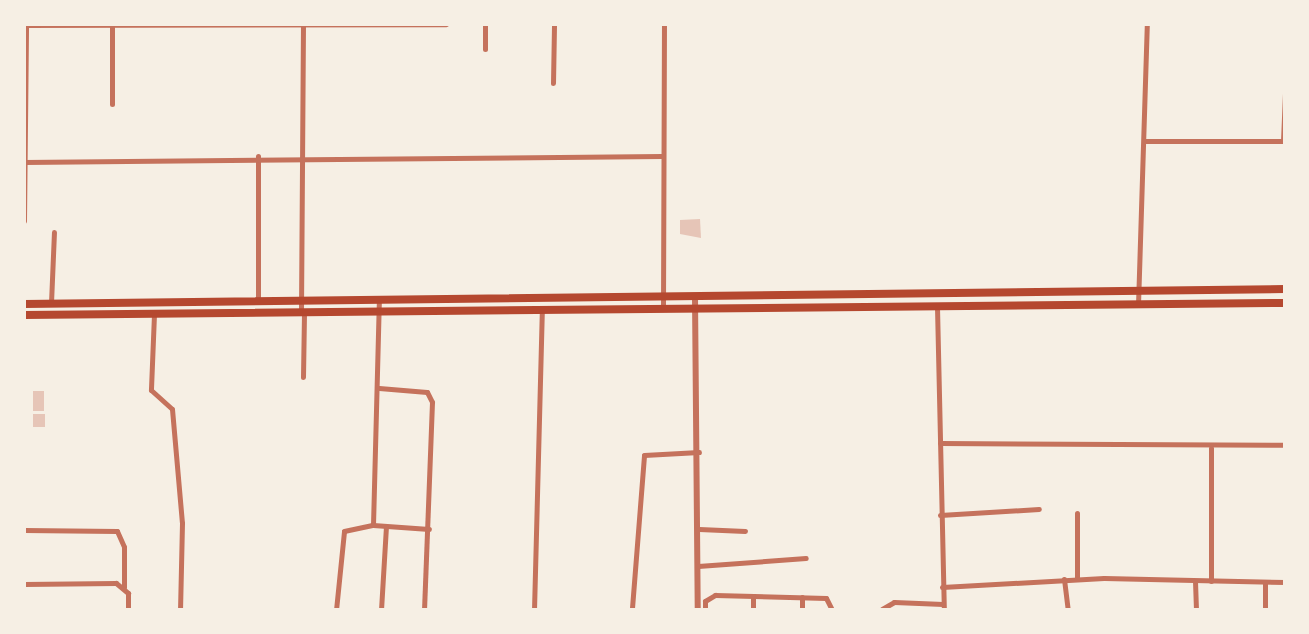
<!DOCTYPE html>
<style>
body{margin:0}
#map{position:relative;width:1309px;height:634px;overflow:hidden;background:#f6efe4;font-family:"DM Sans",sans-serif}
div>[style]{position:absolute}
.building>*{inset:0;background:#e6c5b7;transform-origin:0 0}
.minor>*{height:5px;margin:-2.5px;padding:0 2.5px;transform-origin:2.5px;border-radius:2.5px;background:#c5725c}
.tertiary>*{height:6px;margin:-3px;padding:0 3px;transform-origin:3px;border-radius:3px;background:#c5725c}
.trunk>*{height:8px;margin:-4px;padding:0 4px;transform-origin:4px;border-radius:4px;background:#b5482f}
span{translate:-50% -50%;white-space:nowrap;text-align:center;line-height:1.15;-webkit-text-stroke:6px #f6efe4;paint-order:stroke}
.frame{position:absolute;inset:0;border:26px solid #f6efe4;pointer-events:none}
</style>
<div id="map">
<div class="building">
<i style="clip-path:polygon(700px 219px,701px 238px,680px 234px,680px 220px)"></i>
<i style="left:33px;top:391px;width:11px;height:20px"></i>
<i style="left:33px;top:414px;width:12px;height:13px"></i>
</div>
<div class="minor">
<i style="left:24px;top:25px;width:422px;rotate:-0.1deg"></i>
<i style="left:485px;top:49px;width:25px;rotate:-90deg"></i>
<i style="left:553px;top:83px;width:59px;rotate:-89deg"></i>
<i style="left:112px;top:104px;width:78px;rotate:-90deg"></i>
<i style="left:1146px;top:141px;width:139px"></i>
<i style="left:1283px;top:141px;width:48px;rotate:-87.6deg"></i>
<i style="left:258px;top:156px;width:144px;rotate:90deg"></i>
<i style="left:24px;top:162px;width:638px;rotate:-0.54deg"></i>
<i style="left:24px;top:221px;width:197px;rotate:-89.4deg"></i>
<i style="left:51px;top:303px;width:71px;rotate:-87.6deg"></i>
<i style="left:1138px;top:305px;width:281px;rotate:-88.2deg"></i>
<i style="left:937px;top:307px;width:303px;rotate:88.7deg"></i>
<i style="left:663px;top:308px;width:284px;rotate:-89.8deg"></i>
<i style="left:301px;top:311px;width:287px;rotate:-89.6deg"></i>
<i style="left:154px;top:314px;width:76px;rotate:92.3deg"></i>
<i style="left:151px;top:390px;width:28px;rotate:42deg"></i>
<i style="left:172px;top:409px;width:114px;rotate:85deg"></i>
<i style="left:182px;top:523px;width:87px;rotate:91.3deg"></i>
<i style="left:303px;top:377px;width:65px;rotate:-89.1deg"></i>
<i style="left:379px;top:388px;width:48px;rotate:4.8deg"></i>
<i style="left:427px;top:392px;width:11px;rotate:63deg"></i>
<i style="left:432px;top:402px;width:208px;rotate:92.2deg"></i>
<i style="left:940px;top:443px;width:345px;rotate:0.3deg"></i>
<i style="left:1211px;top:448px;width:133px;rotate:90deg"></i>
<i style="left:1077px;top:513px;width:65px;rotate:90deg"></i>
<i style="left:940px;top:515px;width:99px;rotate:-3.5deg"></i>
<i style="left:373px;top:525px;width:226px;rotate:-88.5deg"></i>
<i style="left:699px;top:529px;width:46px;rotate:2.5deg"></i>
<i style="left:24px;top:530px;width:93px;rotate:0.6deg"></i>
<i style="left:117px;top:531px;width:17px;rotate:66deg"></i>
<i style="left:124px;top:547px;width:40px;rotate:90deg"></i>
<i style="left:698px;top:566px;width:108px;rotate:-4.2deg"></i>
<i style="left:1064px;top:579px;width:31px;rotate:83deg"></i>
<i style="left:1195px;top:581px;width:29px;rotate:88deg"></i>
<i style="left:1265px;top:582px;width:28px;rotate:90deg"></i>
<i style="left:24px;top:584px;width:92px;rotate:-0.6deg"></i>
<i style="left:116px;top:583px;width:16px;rotate:40deg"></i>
<i style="left:128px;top:593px;width:17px;rotate:90deg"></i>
<i style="left:942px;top:587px;width:162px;rotate:-3.2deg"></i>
<i style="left:1104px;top:578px;width:181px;rotate:1.3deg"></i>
<i style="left:753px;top:596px;width:14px;rotate:90deg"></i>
<i style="left:802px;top:597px;width:13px;rotate:90deg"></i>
<i style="left:632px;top:608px;width:153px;rotate:-85.5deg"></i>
<i style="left:644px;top:455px;width:55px;rotate:-3.1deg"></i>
<i style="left:882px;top:609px;width:14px;rotate:-30deg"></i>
<i style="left:894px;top:602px;width:49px;rotate:2.3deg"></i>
<i style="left:336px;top:610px;width:79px;rotate:-84.2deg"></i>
<i style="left:344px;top:531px;width:30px;rotate:-12deg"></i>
<i style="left:373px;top:525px;width:56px;rotate:4.1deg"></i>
<i style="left:381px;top:610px;width:83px;rotate:-86.6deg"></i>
<i style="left:534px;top:610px;width:300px;rotate:-88.5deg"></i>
<i style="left:705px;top:610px;width:9px;rotate:-90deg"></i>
<i style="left:705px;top:601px;width:12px;rotate:-31deg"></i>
<i style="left:715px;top:595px;width:111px;rotate:1.5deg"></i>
<i style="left:826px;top:598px;width:13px;rotate:63deg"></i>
</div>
<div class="tertiary">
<i style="left:695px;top:297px;width:313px;rotate:89.5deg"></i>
</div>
<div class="trunk">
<i style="left:24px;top:304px;width:1261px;rotate:-0.68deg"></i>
<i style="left:24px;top:315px;width:1261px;rotate:-0.55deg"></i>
</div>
<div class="frame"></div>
</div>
